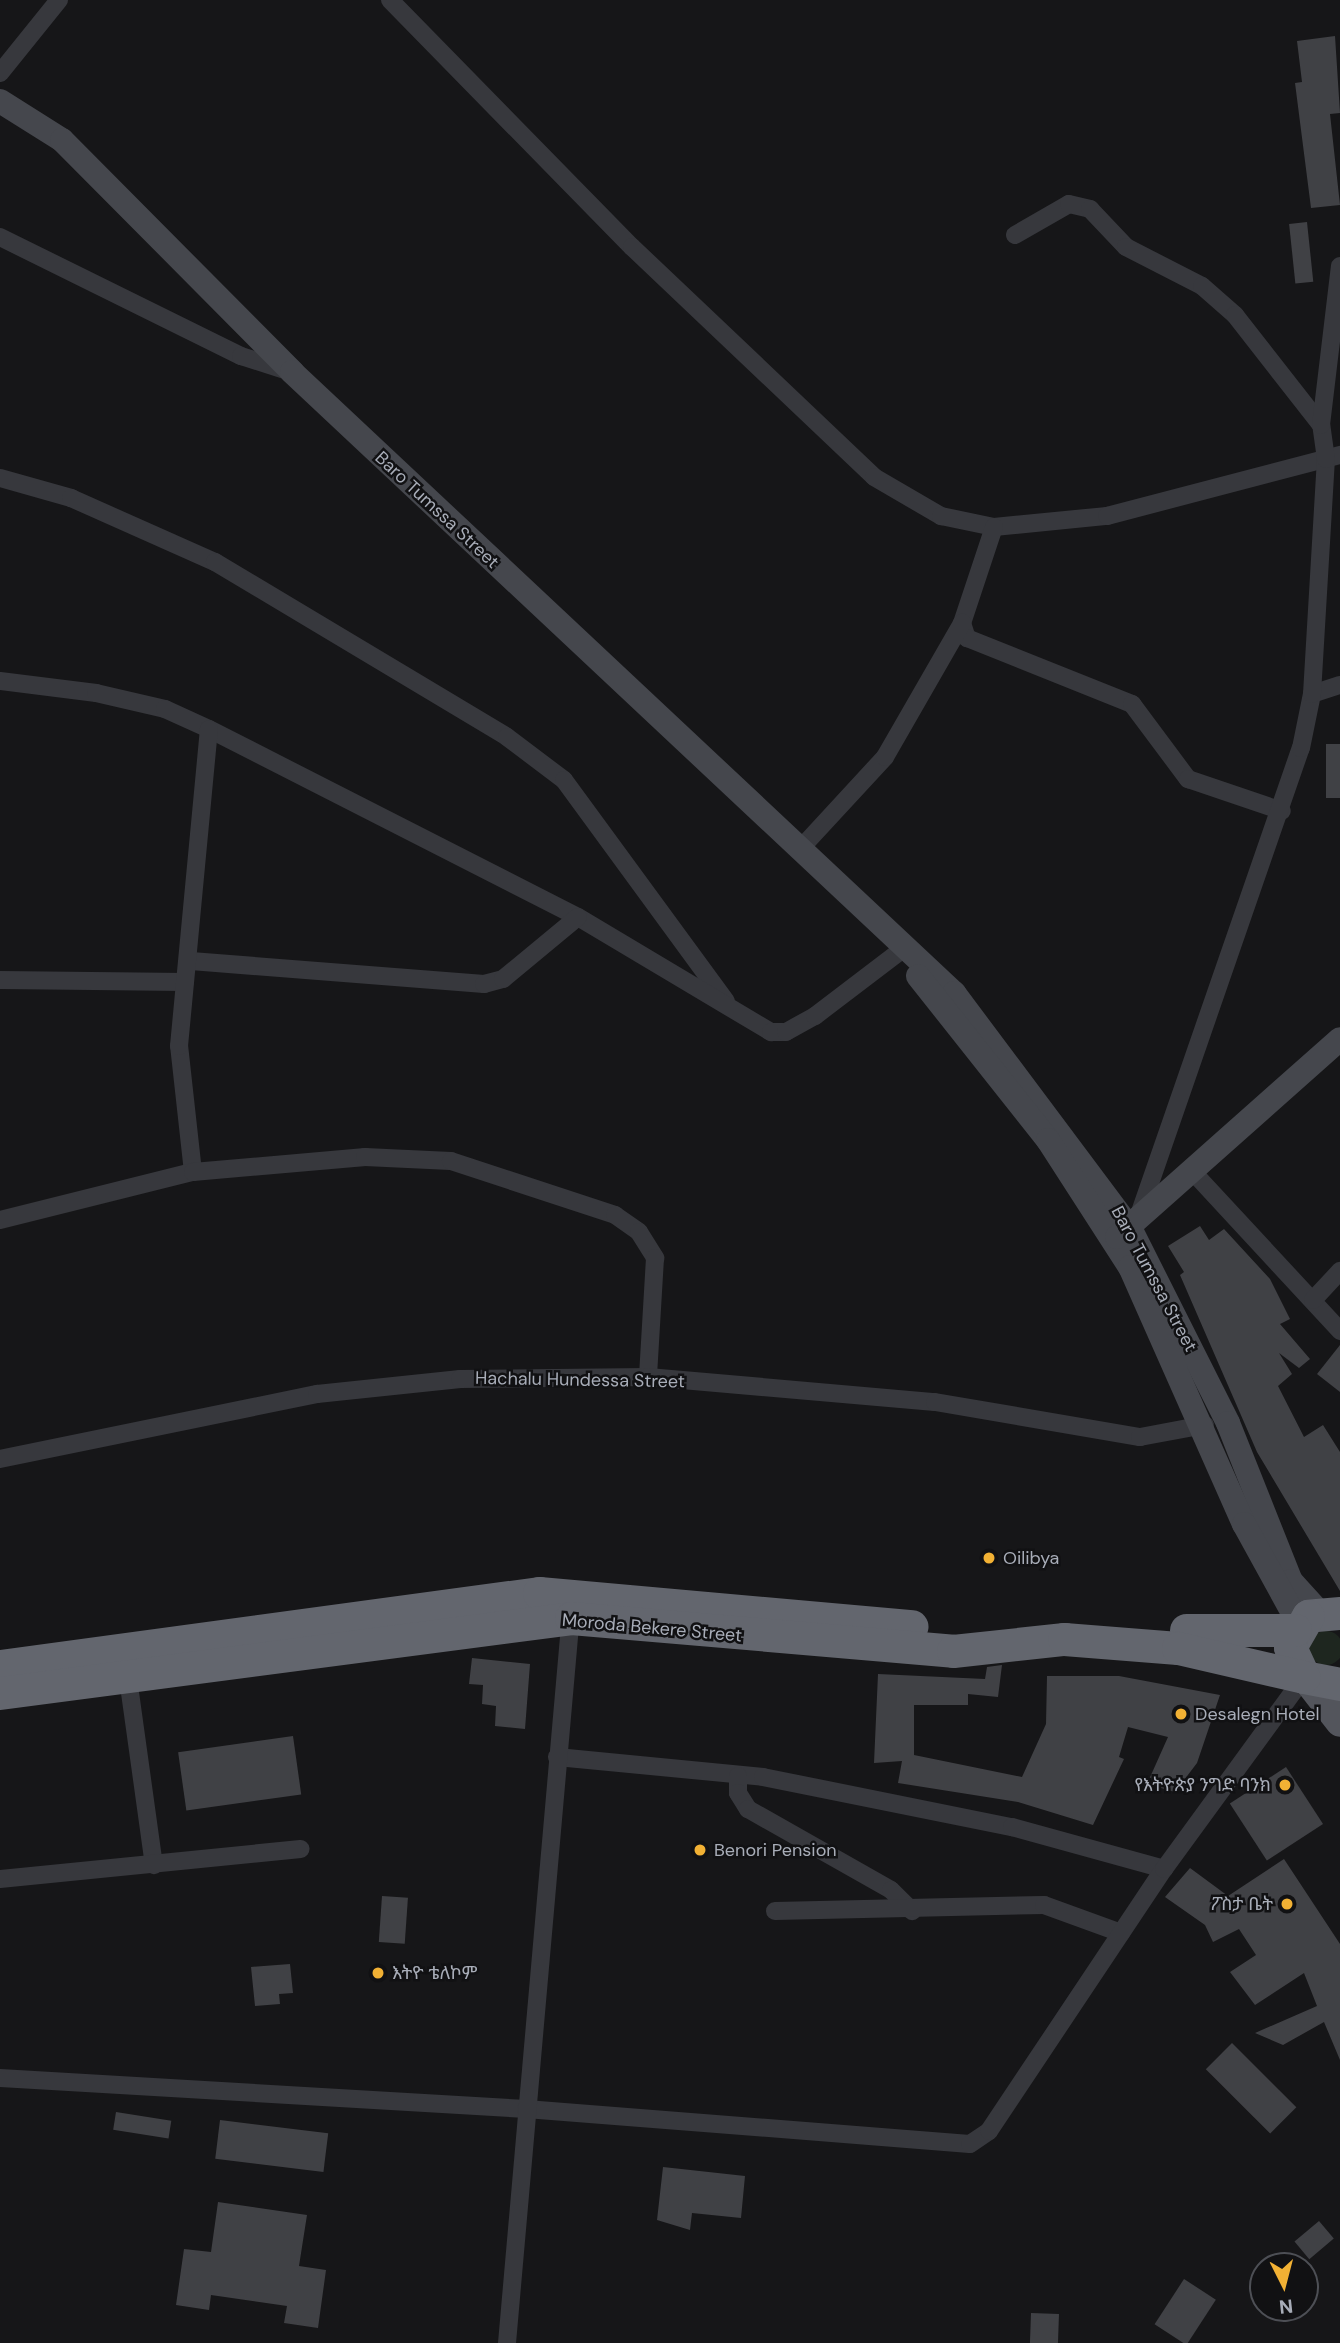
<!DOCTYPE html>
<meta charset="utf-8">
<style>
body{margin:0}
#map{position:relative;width:1340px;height:2343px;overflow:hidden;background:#161618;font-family:"DM Sans","Noto Sans Ethiopic",sans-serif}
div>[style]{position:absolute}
.green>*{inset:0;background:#1e261f}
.round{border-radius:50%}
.building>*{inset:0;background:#404145;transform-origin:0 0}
.street>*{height:18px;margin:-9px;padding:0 9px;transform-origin:9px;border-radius:9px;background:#37383d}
.secondary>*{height:24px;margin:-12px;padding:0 12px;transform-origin:12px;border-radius:12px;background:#45474d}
.primary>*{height:28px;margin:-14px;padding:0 14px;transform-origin:14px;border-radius:14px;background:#53555c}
.highway>*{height:33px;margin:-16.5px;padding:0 16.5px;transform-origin:16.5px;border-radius:16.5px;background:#63666e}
.dots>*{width:19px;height:19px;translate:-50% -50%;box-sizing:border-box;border:4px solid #111113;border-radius:50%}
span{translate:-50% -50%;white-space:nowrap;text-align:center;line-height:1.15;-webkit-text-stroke:5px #111113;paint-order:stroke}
.street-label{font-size:18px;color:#a8adb8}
.poi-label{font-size:18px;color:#a8adb8}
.left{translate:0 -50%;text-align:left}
.right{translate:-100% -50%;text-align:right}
.north{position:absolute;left:1249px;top:2252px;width:70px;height:70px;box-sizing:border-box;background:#111113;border:2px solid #4d4f55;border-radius:50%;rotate:174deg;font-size:19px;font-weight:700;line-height:28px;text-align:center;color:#a8adb8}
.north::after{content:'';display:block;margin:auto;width:24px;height:32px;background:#f2b134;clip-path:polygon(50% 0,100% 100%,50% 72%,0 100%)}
</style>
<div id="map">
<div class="green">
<i class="round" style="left:1309px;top:1631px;width:34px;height:34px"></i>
</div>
<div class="building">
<i style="clip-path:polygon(1335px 36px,1340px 113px,1330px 114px,1340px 205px,1311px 208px,1295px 83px,1302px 82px,1297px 41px)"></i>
<i style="left:1307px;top:222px;width:60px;height:18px;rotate:84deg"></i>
<i style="left:1326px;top:744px;width:14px;height:54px"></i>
<i style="clip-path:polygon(1200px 1226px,1209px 1240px,1224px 1229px,1270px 1279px,1290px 1319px,1280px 1324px,1310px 1359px,1299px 1368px,1279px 1353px,1292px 1374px,1278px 1386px,1304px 1437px,1323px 1425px,1340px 1452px,1340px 1591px,1257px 1452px,1180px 1275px,1184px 1272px,1168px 1246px)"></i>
<i style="clip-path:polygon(1340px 1345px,1340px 1392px,1317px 1374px)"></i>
<i style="clip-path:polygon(472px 1658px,530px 1664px,525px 1729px,495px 1726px,496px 1706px,482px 1704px,483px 1685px,469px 1684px)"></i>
<i style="clip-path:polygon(1002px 1665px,998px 1697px,968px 1694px,968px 1705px,914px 1705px,914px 1755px,1022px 1777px,1046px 1724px,1047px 1676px,1119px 1676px,1220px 1695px,1197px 1763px,1175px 1792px,1147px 1784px,1168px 1737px,1128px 1727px,1119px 1757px,1124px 1759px,1093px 1825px,1018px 1802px,898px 1783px,902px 1761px,874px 1763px,878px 1674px,985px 1679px,987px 1667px)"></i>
<i style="left:293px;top:1736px;width:59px;height:116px;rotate:82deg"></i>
<i style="left:1286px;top:1767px;width:68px;height:67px;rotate:57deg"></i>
<i style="clip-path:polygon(1284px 1859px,1340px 1944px,1340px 2060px,1324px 2022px,1283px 2045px,1255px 2033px,1317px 2006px,1304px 1973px,1255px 2005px,1230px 1972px,1256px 1955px,1239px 1929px,1213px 1942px,1205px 1925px,1165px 1897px,1190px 1868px,1228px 1896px)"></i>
<i style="left:382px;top:1896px;width:26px;height:46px;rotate:4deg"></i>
<i style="clip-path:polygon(290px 1964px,293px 1993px,279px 1994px,280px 2004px,255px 2006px,251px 1967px)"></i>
<i style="left:1232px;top:2043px;width:91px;height:37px;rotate:45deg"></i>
<i style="left:116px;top:2112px;width:56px;height:18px;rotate:9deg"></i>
<i style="left:220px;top:2120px;width:109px;height:39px;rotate:7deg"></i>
<i style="clip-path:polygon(663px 2167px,745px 2176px,741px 2218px,692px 2213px,690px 2230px,657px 2220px)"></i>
<i style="clip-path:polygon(218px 2202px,307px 2215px,299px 2266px,326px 2270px,318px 2328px,284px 2323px,287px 2306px,211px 2295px,209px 2310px,176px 2305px,184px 2249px,211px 2252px)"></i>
<i style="left:1319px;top:2221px;width:23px;height:32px;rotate:50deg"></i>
<i style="left:1184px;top:2279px;width:38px;height:54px;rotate:33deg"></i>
<i style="left:1031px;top:2313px;width:28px;height:30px;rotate:2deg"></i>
</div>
<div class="street">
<i style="left:390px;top:0;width:346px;rotate:45.6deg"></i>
<i style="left:632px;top:247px;width:334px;rotate:43.5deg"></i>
<i style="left:874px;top:477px;width:78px;rotate:30.2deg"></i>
<i style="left:941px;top:516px;width:54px;rotate:11.7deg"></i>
<i style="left:994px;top:527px;width:114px;rotate:-5.6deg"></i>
<i style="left:1107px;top:516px;width:241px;rotate:-14.7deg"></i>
<i style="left:0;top:73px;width:94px;rotate:-51.1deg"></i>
<i style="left:1015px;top:235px;width:62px;rotate:-29.9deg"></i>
<i style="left:1069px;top:204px;width:22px;rotate:13deg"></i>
<i style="left:1090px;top:209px;width:52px;rotate:46.5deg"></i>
<i style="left:1126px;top:247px;width:85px;rotate:27.2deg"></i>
<i style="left:1202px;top:286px;width:44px;rotate:41.3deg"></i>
<i style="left:1235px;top:315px;width:140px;rotate:52deg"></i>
<i style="left:0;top:237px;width:269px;rotate:26.3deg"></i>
<i style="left:241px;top:356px;width:49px;rotate:17.7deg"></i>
<i style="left:0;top:478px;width:74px;rotate:15.7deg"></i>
<i style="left:71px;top:498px;width:158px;rotate:24deg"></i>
<i style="left:215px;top:562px;width:340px;rotate:30.9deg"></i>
<i style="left:507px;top:737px;width:71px;rotate:37deg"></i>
<i style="left:564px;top:780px;width:274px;rotate:53.8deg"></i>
<i style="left:994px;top:527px;width:101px;rotate:108.4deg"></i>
<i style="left:962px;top:623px;width:16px;rotate:72deg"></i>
<i style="left:967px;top:638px;width:178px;rotate:21.8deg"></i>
<i style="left:1132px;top:704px;width:94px;rotate:53.3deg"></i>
<i style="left:1188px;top:779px;width:99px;rotate:18.8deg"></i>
<i style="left:0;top:681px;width:97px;rotate:7.1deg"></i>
<i style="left:96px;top:693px;width:71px;rotate:13.1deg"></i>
<i style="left:165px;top:709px;width:48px;rotate:24.4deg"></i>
<i style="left:209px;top:729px;width:414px;rotate:27deg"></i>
<i style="left:578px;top:917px;width:225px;rotate:30.8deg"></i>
<i style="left:771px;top:1032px;width:15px"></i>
<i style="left:786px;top:1032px;width:33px;rotate:-29deg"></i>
<i style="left:815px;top:1016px;width:106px;rotate:-37.3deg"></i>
<i style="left:1312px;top:694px;width:29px;rotate:-18deg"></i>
<i style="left:802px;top:847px;width:122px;rotate:-47.3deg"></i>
<i style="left:885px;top:757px;width:155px;rotate:-60.1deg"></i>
<i style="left:191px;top:961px;width:294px;rotate:4.5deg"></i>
<i style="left:484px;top:984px;width:20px;rotate:-15deg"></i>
<i style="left:503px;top:979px;width:97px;rotate:-39.6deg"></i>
<i style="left:0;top:980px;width:185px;rotate:0.6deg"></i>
<i style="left:193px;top:1172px;width:127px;rotate:-96.3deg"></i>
<i style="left:179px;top:1046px;width:318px;rotate:-84.6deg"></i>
<i style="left:1193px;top:1172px;width:217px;rotate:47.2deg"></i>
<i style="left:1139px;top:1215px;width:494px;rotate:-70.9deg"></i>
<i style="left:1301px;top:748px;width:55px;rotate:-78.5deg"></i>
<i style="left:1312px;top:694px;width:235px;rotate:-86.6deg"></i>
<i style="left:1326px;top:459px;width:34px;rotate:-98deg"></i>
<i style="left:1321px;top:425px;width:160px;rotate:-83.2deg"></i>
<i style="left:0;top:1220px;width:199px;rotate:-14deg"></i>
<i style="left:193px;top:1172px;width:173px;rotate:-5deg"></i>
<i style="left:365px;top:1157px;width:86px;rotate:2.7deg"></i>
<i style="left:451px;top:1161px;width:173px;rotate:18.2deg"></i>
<i style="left:615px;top:1215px;width:29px;rotate:35deg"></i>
<i style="left:639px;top:1232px;width:31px;rotate:58deg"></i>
<i style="left:655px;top:1258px;width:119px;rotate:93.4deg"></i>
<i style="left:1313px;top:1300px;width:40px;rotate:-47deg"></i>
<i style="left:0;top:1459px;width:324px;rotate:-11.6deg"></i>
<i style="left:317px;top:1394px;width:144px;rotate:-6deg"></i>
<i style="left:460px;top:1379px;width:188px;rotate:-0.6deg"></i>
<i style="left:648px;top:1377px;width:288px;rotate:5deg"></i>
<i style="left:935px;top:1402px;width:208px;rotate:9.7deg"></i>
<i style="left:1140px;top:1437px;width:66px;rotate:-10.5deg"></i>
<i style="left:127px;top:1671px;width:196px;rotate:82.1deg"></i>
<i style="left:557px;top:1757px;width:207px;rotate:5.5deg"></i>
<i style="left:763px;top:1777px;width:254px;rotate:11.4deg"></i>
<i style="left:1012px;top:1827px;width:158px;rotate:15.4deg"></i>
<i style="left:738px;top:1776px;width:17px;rotate:90deg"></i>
<i style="left:738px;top:1793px;width:19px;rotate:58deg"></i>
<i style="left:748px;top:1809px;width:164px;rotate:29.5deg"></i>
<i style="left:891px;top:1890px;width:30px;rotate:45deg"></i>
<i style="left:0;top:1879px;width:302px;rotate:-5.7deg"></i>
<i style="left:775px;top:1911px;width:269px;rotate:-1.3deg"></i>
<i style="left:1044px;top:1905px;width:82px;rotate:20deg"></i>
<i style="left:0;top:2078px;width:527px;rotate:3.37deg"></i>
<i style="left:526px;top:2109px;width:445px;rotate:4.5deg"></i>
<i style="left:970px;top:2144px;width:23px;rotate:-34deg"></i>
<i style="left:989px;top:2131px;width:315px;rotate:-56.3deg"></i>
<i style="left:1164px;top:1869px;width:238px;rotate:-53.9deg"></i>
<i style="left:507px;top:2343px;width:732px;rotate:-84.98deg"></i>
</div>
<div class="secondary">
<i style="left:0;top:101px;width:73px;rotate:32.2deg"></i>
<i style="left:62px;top:140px;width:327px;rotate:45.2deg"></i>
<i style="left:292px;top:372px;width:908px;rotate:43.17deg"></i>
<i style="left:954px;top:993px;width:294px;rotate:53.2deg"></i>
<i style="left:1130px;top:1228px;width:218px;rotate:63.3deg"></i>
<i style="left:1228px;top:1423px;width:170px;rotate:68.3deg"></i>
<i style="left:1291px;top:1581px;width:42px;rotate:47.9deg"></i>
<i style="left:918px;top:976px;width:209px;rotate:51.6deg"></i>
<i style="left:1048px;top:1140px;width:151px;rotate:57.2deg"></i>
<i style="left:1130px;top:1267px;width:281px;rotate:66.1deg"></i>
<i style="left:1244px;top:1524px;width:114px;rotate:61.2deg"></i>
<i style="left:1117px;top:1237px;width:298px;rotate:-41.6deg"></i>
</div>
<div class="primary">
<i style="left:1304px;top:1677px;width:58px;rotate:52deg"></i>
</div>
<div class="highway">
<i style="left:1340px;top:1613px;width:32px;rotate:175deg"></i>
<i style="left:1308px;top:1616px;width:36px;rotate:120deg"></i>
<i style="left:1290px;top:1647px;width:33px;rotate:65deg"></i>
<i style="left:1304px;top:1677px;width:37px;rotate:11deg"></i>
<i style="left:1186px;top:1630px;width:109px"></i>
<i style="left:0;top:1666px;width:544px;rotate:-7.71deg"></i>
<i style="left:539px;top:1593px;width:374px;rotate:5.1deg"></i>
<i style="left:0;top:1693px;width:576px;rotate:-7.48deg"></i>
<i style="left:571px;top:1618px;width:383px;rotate:4.9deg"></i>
<i style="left:953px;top:1651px;width:112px;rotate:-6.2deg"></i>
<i style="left:1064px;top:1639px;width:114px;rotate:4.5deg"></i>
<i style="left:1178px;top:1648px;width:129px;rotate:13deg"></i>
</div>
<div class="dots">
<i style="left:989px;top:1558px;background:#f2b134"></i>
<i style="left:1181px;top:1714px;background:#f2b134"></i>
<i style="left:1285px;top:1785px;background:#f2b134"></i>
<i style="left:700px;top:1850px;background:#f2b134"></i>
<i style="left:1287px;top:1904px;background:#f2b134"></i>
<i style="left:378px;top:1973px;background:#f2b134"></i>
</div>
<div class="street-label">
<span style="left:437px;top:510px;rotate:43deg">Baro Tumssa Street</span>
<span style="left:1154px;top:1279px;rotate:62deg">Baro Tumssa Street</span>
<span style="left:580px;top:1380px;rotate:1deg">Hachalu Hundessa Street</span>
<span style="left:652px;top:1628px;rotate:5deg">Moroda Bekere Street</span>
</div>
<div class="poi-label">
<span class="left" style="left:1003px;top:1558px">Oilibya</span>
<span class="left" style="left:1195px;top:1714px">Desalegn Hotel</span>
<span class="right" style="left:1271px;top:1785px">የእትዮጵያ ንግድ ባንክ</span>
<span class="left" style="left:714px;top:1850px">Benori Pension</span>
<span class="right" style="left:1273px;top:1904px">ፖስታ ቤት</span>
<span class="left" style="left:392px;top:1973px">እትዮ ቴለኮም</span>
</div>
<div class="north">N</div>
</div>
